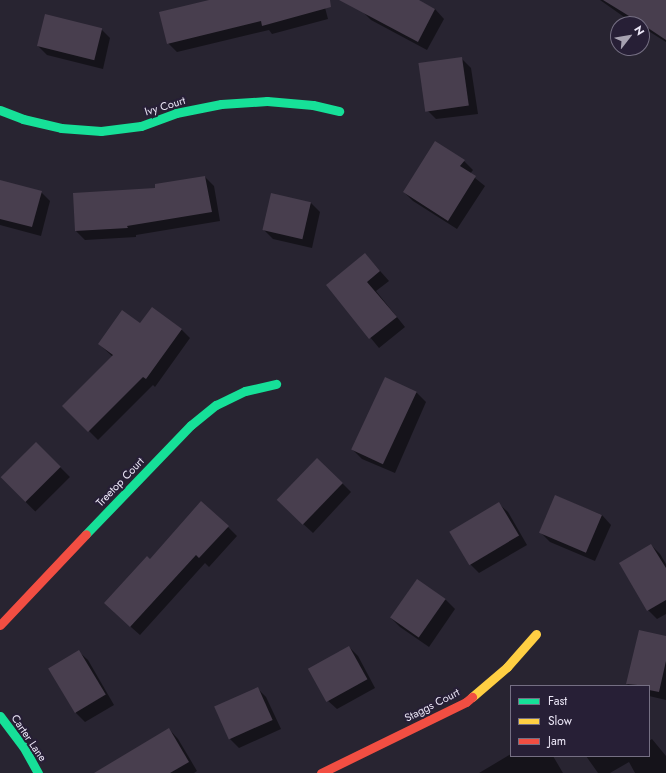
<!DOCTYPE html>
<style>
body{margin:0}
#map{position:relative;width:666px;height:773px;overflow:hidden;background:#282431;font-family:Jost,sans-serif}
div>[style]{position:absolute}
.shadow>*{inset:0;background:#0007;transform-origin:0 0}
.building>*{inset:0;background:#483e4e;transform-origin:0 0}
.fast>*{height:9px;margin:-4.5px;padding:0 4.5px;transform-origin:4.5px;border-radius:4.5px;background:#16e098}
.slow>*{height:9px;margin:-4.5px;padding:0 4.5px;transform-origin:4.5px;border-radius:4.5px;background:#ffcf43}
.jam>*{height:9px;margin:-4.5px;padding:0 4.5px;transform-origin:4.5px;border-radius:4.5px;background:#f24e42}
span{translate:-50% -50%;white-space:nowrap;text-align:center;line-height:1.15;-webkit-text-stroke:4px #271f36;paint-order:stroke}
.street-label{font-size:11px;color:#ebe6f6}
.legend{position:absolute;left:510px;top:685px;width:140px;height:72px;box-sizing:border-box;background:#271f36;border:1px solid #756f83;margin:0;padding:5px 7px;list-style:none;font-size:12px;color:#ebe6f6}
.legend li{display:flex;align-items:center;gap:8px;height:20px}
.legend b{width:20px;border:1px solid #756f83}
.north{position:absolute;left:610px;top:16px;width:40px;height:40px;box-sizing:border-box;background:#271f36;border:1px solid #756f83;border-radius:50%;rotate:59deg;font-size:11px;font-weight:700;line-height:16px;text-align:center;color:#ebe6f6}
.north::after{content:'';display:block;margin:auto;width:14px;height:18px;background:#a7a2b1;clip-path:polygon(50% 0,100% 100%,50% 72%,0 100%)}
</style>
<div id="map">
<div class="shadow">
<i style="clip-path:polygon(213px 0,323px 0,328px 19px,272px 34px,269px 30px,177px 52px,168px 43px)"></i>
<i style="clip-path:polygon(368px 0,417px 0,435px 9px,444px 19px,427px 50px,371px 20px,362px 11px)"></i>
<i style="clip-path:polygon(600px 0,666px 0,666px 42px,642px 27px,642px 24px,634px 24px)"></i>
<i style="clip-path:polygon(101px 29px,110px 38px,103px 69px,47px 55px,38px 46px)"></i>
<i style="clip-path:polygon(461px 58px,471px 68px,478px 114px,436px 119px,427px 110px)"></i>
<i style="clip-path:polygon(464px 161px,473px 170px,470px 174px,485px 186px,457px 229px,413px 201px,404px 192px)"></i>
<i style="clip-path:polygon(205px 177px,214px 186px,220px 221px,136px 235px,136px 237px,85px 240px,76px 231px,74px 194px,156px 189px)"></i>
<i style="clip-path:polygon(0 181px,41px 192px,50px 201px,41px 236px,0 225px)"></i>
<i style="clip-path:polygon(311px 203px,320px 212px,312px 248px,273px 239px,264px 230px)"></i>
<i style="clip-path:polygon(365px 254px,389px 281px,376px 291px,405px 327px,379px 348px,327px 285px)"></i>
<i style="clip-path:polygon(141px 324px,181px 329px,190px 338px,155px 387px,153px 385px,98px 440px,64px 406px,113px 357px,99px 344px)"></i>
<i style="clip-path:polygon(385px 378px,417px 393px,426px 402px,395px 473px,362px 459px,353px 450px)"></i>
<i style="left:36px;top:443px;width:48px;height:49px;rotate:45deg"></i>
<i style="clip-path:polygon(342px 483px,351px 492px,313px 533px,288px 510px)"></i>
<i style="clip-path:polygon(556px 496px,602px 515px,611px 525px,595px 561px,550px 542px,541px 533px)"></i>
<i style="clip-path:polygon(498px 503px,508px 512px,527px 545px,479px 573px,470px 564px)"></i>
<i style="clip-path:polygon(228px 527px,237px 536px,209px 567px,205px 563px,140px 635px,114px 612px,150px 560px)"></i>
<i style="clip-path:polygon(651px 545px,660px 554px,666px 564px,666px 614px,657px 619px,648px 610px,620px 564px)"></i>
<i style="clip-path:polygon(417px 580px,446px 600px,455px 609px,429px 647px,400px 627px,391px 618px)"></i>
<i style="clip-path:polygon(640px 631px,666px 637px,666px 700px,649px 696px,649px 686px,629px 686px,627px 684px)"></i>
<i style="clip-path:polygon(349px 647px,358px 656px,375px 688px,337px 709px,327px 700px)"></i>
<i style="clip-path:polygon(78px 651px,88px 660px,114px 705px,85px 722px,76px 713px)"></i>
<i style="clip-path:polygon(257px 688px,266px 697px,281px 729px,239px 748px,230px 739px)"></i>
<i style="clip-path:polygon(169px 729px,178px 739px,197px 771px,194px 773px,114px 773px)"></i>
<i style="clip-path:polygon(652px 739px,666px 756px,666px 773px,635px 773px,629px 762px,610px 773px,598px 773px,586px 756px,649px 756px,649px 741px)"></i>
<i style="clip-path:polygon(511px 754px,511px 756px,553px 756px,563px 773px,479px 773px)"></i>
</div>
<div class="building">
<i style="clip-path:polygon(209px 0,330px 0,331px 7px,262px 26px,261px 21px,167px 44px,159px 12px)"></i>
<i style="clip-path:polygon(339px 0,419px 0,435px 9px,418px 42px)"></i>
<i style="clip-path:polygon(603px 0,666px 0,666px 40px,642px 24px)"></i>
<i style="left:45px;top:14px;width:59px;height:33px;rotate:14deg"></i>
<i style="left:462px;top:57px;width:49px;height:44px;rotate:82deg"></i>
<i style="clip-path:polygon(435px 141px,465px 160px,460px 166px,476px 176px,448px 221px,403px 192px)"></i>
<i style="clip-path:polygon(205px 176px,212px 212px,127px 226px,128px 228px,75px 231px,73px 193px,155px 188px,155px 184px)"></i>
<i style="clip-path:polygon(0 180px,42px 191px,32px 227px,0 219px)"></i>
<i style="left:271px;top:193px;width:41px;height:38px;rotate:13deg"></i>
<i style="clip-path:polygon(365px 253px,380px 271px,367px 282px,397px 317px,369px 339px,326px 285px)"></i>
<i style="clip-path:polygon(152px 307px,182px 329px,146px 379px,143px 377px,88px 432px,62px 406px,113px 355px,98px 344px,122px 310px,140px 323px)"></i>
<i style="left:385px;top:377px;width:35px;height:80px;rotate:25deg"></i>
<i style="left:36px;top:442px;width:35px;height:50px;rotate:45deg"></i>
<i style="left:317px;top:458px;width:36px;height:58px;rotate:44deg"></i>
<i style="left:555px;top:495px;width:51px;height:41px;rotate:23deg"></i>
<i style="clip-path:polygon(201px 501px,229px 526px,199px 558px,196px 555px,130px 627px,104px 603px,147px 556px,150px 559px)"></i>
<i style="left:499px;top:502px;width:39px;height:58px;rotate:59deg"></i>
<i style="clip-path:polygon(651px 544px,666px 568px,666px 600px,647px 611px,619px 563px)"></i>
<i style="left:417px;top:579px;width:35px;height:47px;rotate:35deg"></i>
<i style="clip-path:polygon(639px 630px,666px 636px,666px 661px,659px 692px,649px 690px,649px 686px,626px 684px)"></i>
<i style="left:349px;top:646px;width:38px;height:47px;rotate:61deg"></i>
<i style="left:79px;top:650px;width:52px;height:36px;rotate:59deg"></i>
<i style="left:258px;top:687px;width:36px;height:48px;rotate:66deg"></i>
<i style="clip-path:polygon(169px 728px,189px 762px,170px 773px,94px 773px)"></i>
</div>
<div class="fast">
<i style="left:0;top:110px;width:25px;rotate:21deg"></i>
<i style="left:23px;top:119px;width:39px;rotate:13deg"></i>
<i style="left:61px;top:128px;width:40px;rotate:4.3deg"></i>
<i style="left:101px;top:131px;width:40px;rotate:-7.1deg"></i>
<i style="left:141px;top:126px;width:37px;rotate:-20deg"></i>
<i style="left:176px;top:113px;width:46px;rotate:-11.3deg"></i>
<i style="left:221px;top:104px;width:46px;rotate:-3.7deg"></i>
<i style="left:267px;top:101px;width:46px;rotate:5deg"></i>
<i style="left:313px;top:105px;width:27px;rotate:13deg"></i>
<i style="left:86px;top:534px;width:151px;rotate:-46.1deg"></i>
<i style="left:191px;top:425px;width:32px;rotate:-39deg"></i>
<i style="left:216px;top:405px;width:32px;rotate:-26deg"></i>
<i style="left:245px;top:391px;width:32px;rotate:-13deg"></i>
<i style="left:0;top:716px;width:38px;rotate:53deg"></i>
<i style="left:23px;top:746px;width:31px;rotate:61deg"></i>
</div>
<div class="slow">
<i style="left:472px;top:697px;width:46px;rotate:-40.6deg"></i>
<i style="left:507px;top:667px;width:44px;rotate:-48.7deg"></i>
</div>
<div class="jam">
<i style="left:0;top:625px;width:125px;rotate:-46.6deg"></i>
<i style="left:321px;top:773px;width:161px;rotate:-26.1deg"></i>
<i style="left:466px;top:702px;width:8px;rotate:-40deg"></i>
</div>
<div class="street-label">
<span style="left:165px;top:106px;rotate:-17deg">Ivy Court</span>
<span style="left:120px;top:482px;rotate:-46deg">Treetop Court</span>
<span style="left:432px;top:705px;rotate:-27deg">Staggs Court</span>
<span style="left:29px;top:738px;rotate:56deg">Carter Lane</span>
</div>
<ul class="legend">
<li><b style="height:5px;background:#16e098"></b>Fast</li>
<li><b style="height:5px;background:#ffcf43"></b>Slow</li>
<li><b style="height:5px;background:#f24e42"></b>Jam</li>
</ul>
<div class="north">N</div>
</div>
